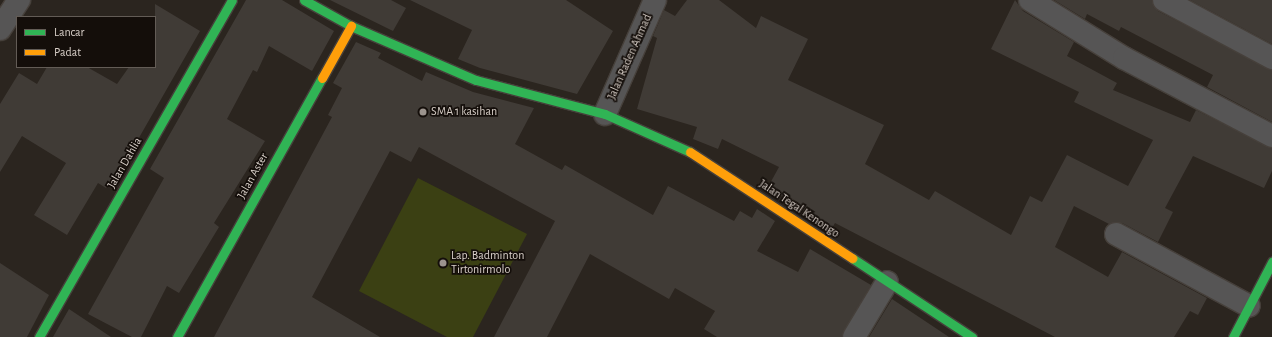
<!DOCTYPE html>
<style>
body{margin:0}
#map{position:relative;width:1272px;height:337px;overflow:hidden;background:#2b251f;font-family:"Alegreya Sans",sans-serif}
div>[style]{position:absolute}
.green>*{inset:0;background:#3b4013}
.building>*{inset:0;background:#403b36}
.roads{filter:drop-shadow(1px 0 #46403b) drop-shadow(-1px 0 #46403b) drop-shadow(0 1px #46403b) drop-shadow(0 -1px #46403b)}
.street>*{height:22px;margin:-11px;padding:0 11px;transform-origin:11px;border-radius:11px;background:#565555}
.fast>*{height:9px;margin:-4.5px;padding:0 4.5px;transform-origin:4.5px;border-radius:4.5px;background:#30b455}
.slow>*{height:9px;margin:-4.5px;padding:0 4.5px;transform-origin:4.5px;border-radius:4.5px;background:#ff9f0a}
.dots>*{width:11px;height:11px;translate:-50% -50%;box-sizing:border-box;border:2px solid #140e0a;border-radius:50%}
span{translate:-50% -50%;white-space:nowrap;text-align:center;line-height:1.15;-webkit-text-stroke:3.5px #140e0a;paint-order:stroke}
.street-label{font-size:12px;color:#d9d0c9}
.poi-label{font-size:12px;color:#d9d0c9}
.left{translate:0 -50%;text-align:left}
.legend{position:absolute;left:16px;top:16px;width:140px;height:52px;box-sizing:border-box;background:#140e0a;border:1px solid #635c56;margin:0;padding:5px 7px;list-style:none;font-size:12px;color:#d9d0c9}
.legend li{display:flex;align-items:center;gap:8px;height:20px}
.legend b{width:20px;border:1px solid #635c56}
</style>
<div id="map">
<div class="green">
<i style="clip-path:polygon(418px 178px,527px 234px,473px 337px,447px 337px,359px 291px)"></i>
</div>
<div class="building">
<i style="clip-path:polygon(246px 0,282px 0,334px 31px,312px 71px,269px 46px,257px 72px,253px 70px,227px 119px,265px 141px,214px 223px,219px 227px,179px 293px,167px 286px,141px 337px,132px 337px,88px 314px,164px 178px,150px 169px)"></i>
<i style="clip-path:polygon(330px 0,391px 0,406px 8px,393px 31px)"></i>
<i style="clip-path:polygon(410px 0,566px 0,613px 31px,577px 94px,480px 68px,458px 59px,472px 30px)"></i>
<i style="clip-path:polygon(687px 0,719px 0,756px 28px,761px 16px,808px 39px,788px 80px,884px 125px,865px 164px,929px 200px,935px 191px,1011px 235px,1030px 196px,1042px 202px,1067px 155px,1128px 186px,1153px 140px,1074px 102px,1079px 92px,991px 49px,1015px 0,1023px 11px,1074px 42px,1067px 56px,1117px 83px,1113px 90px,1190px 122px,1196px 110px,1272px 148px,1272px 171px,1264px 188px,1193px 156px,1165px 208px,1173px 212px,1158px 242px,1122px 223px,1109px 224px,1074px 206px,1055px 247px,1108px 277px,1122px 252px,1207px 298px,1198px 315px,1190px 311px,1174px 337px,1055px 337px,835px 223px,832px 228px,826px 225px,768px 187px,779px 167px,722px 139px,718px 149px,693px 139px,697px 127px,637px 109px,657px 38px,653px 36px,664px 10px,675px 16px)"></i>
<i style="clip-path:polygon(1054px 0,1152px 0,1158px 11px,1272px 70px,1272px 122px,1207px 87px,1213px 75px,1121px 27px,1119px 31px,1087px 14px,1085px 19px)"></i>
<i style="clip-path:polygon(1190px 0,1272px 0,1272px 44px)"></i>
<i style="clip-path:polygon(155px 4px,200px 31px,128px 157px,106px 188px,98px 183px,67px 235px,34px 215px,66px 163px,22px 136px,0 172px,0 104px,19px 73px,37px 84px,47px 67px,87px 67px,117px 84px,129px 67px,155px 67px)"></i>
<i style="clip-path:polygon(356px 42px,381px 53px,378px 58px,422px 81px,426px 72px,473px 92px,534px 108px,515px 144px,562px 170px,565px 165px,653px 215px,668px 186px,734px 221px,740px 211px,752px 218px,757px 209px,775px 221px,757px 251px,798px 272px,810px 249px,871px 285px,842px 337px,717px 337px,704px 329px,715px 311px,675px 288px,669px 299px,590px 254px,547px 337px,494px 337px,555px 221px,419px 147px,411px 162px,390px 151px,312px 297px,380px 337px,214px 337px,332px 117px,328px 115px,342px 88px,333px 83px)"></i>
<i style="clip-path:polygon(0 263px,49px 295px,27px 337px,0 337px)"></i>
<i style="clip-path:polygon(892px 299px,949px 337px,869px 337px)"></i>
<i style="clip-path:polygon(69px 309px,111px 337px,53px 337px)"></i>
</div>
<div class="roads">
<div class="street">
<i style="left:1030px;top:0;width:110px;rotate:31.7deg"></i>
<i style="left:1124px;top:58px;width:167px;rotate:27.8deg"></i>
<i style="left:1164px;top:0;width:123px;rotate:28.2deg"></i>
<i style="left:0;top:29px;width:35px;rotate:-57deg"></i>
<i style="left:605px;top:114px;width:124px;rotate:-66.3deg"></i>
<i style="left:1116px;top:234px;width:151px;rotate:28.4deg"></i>
<i style="left:854px;top:337px;width:64px;rotate:-59deg"></i>
</div>
<div class="fast">
<i style="left:304px;top:0;width:54px;rotate:29deg"></i>
<i style="left:351px;top:26px;width:136px;rotate:23.4deg"></i>
<i style="left:476px;top:80px;width:133px;rotate:14.8deg"></i>
<i style="left:605px;top:114px;width:93px;rotate:24.1deg"></i>
<i style="left:852px;top:258px;width:144px;rotate:33.4deg"></i>
<i style="left:39px;top:337px;width:388px;rotate:-60.2deg"></i>
<i style="left:177px;top:337px;width:297px;rotate:-60.8deg"></i>
<i style="left:1233px;top:337px;width:85px;rotate:-62.5deg"></i>
</div>
<div class="slow">
<i style="left:322px;top:78px;width:60px;rotate:-60.9deg"></i>
<i style="left:690px;top:152px;width:194px;rotate:33.2deg"></i>
</div>
</div>
<div class="dots">
<i style="left:423px;top:112px;background:#9c948e"></i>
<i style="left:443px;top:263px;background:#9c948e"></i>
</div>
<div class="street-label">
<span style="left:630px;top:57px;rotate:-66deg">Jalan Raden Ahmad</span>
<span style="left:125px;top:163px;rotate:-60deg">Jalan Dahlia</span>
<span style="left:253px;top:176px;rotate:-61deg">Jalan Aster</span>
<span style="left:799px;top:209px;rotate:34deg">Jalan Tegal Kenongo</span>
</div>
<div class="poi-label">
<span class="left" style="left:431px;top:112px">SMA 1 kasihan</span>
<span class="left" style="left:451px;top:263px">Lap. Badminton<br>Tirtonirmolo</span>
</div>
<ul class="legend">
<li><b style="height:5px;background:#30b455"></b>Lancar</li>
<li><b style="height:5px;background:#ff9f0a"></b>Padat</li>
</ul>
</div>
